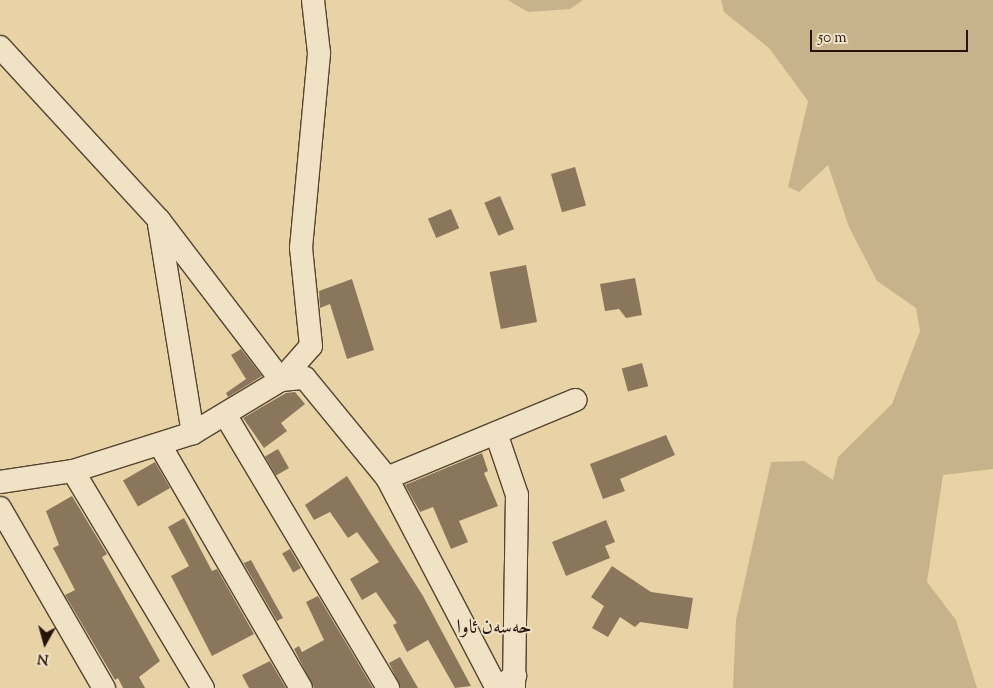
<!DOCTYPE html>
<meta charset="utf-8">
<style>
body{margin:0}
#map{position:relative;width:993px;height:688px;overflow:hidden;background:#e7d3a6;font-family:"Sorts Mill Goudy",Amiri,serif}
div>[style]{position:absolute}
.green>*{inset:0;background:#c6b38b}
.building>*{inset:0;background:#8a775b;transform-origin:0 0}
.roads{filter:drop-shadow(1px 0 #564430) drop-shadow(-1px 0 #564430) drop-shadow(0 1px #564430) drop-shadow(0 -1px #564430)}
.minor>*{height:22px;margin:-11px;padding:0 11px;transform-origin:11px;border-radius:11px;background:#efe2c5}
span{translate:-50% -50%;white-space:nowrap;text-align:center;line-height:1.15;-webkit-text-stroke:4px #efe2c5;paint-order:stroke}
.quarter-label{font-size:20px;color:#261409}
.north{position:absolute;left:20px;top:618px;width:50px;height:50px;-webkit-text-stroke:4px #efe2c5;paint-order:stroke;rotate:187deg;font-size:14px;font-weight:700;line-height:20px;text-align:center;color:#261409}
.north::after{content:'';display:block;margin:auto;width:18px;height:22px;background:#261409;clip-path:polygon(50% 0,100% 100%,50% 72%,0 100%)}
.scale{position:absolute;left:810px;top:30px;width:158px;height:22px;box-sizing:border-box;border:2px solid #261409;border-top:0;padding-left:6px;font-size:15px;line-height:18px;white-space:nowrap;color:#261409;-webkit-text-stroke:4px #efe2c5;paint-order:stroke}
</style>
<div id="map">
<div class="green">
<i style="clip-path:polygon(508px 0,583px 0,570px 9px,528px 12px)"></i>
<i style="clip-path:polygon(721px 0,993px 0,993px 469px,943px 475px,927px 582px,956px 620px,977px 688px,733px 688px,736px 620px,771px 462px,804px 461px,833px 480px,838px 457px,892px 404px,920px 331px,916px 308px,877px 281px,849px 227px,828px 165px,799px 192px,788px 187px,808px 101px,769px 48px,724px 12px)"></i>
</div>
<div class="building">
<i style="left:575px;top:167px;width:40px;height:25px;rotate:74deg"></i>
<i style="left:500px;top:196px;width:36px;height:17px;rotate:67deg"></i>
<i style="left:451px;top:209px;width:21px;height:25px;rotate:67deg"></i>
<i style="left:526px;top:265px;width:58px;height:37px;rotate:79deg"></i>
<i style="clip-path:polygon(635px 278px,642px 315px,626px 318px,619px 309px,605px 311px,600px 284px)"></i>
<i style="clip-path:polygon(352px 279px,374px 350px,347px 359px,330px 304px,320px 308px,319px 291px)"></i>
<i style="clip-path:polygon(241px 349px,262px 376px,228px 397px,226px 393px,246px 379px,231px 355px)"></i>
<i style="left:642px;top:363px;width:24px;height:21px;rotate:75deg"></i>
<i style="clip-path:polygon(295px 392px,305px 404px,281px 423px,287px 431px,264px 448px,243px 418px,286px 393px)"></i>
<i style="clip-path:polygon(666px 435px,675px 455px,620px 479px,625px 491px,603px 499px,590px 464px)"></i>
<i style="left:278px;top:449px;width:22px;height:15px;rotate:60deg"></i>
<i style="clip-path:polygon(482px 453px,488px 471px,484px 473px,498px 506px,459px 521px,468px 542px,451px 549px,433px 507px,420px 512px,405px 485px)"></i>
<i style="left:155px;top:462px;width:30px;height:37px;rotate:60deg"></i>
<i style="clip-path:polygon(347px 476px,423px 596px,471px 686px,455px 688px,428px 640px,407px 652px,393px 625px,397px 623px,376px 592px,362px 600px,350px 579px,379px 562px,357px 532px,348px 538px,330px 512px,314px 520px,305px 505px)"></i>
<i style="clip-path:polygon(72px 496px,107px 554px,102px 557px,160px 661px,139px 677px,145px 688px,123px 688px,118px 678px,115px 680px,65px 595px,75px 590px,53px 548px,59px 545px,46px 511px)"></i>
<i style="clip-path:polygon(184px 518px,212px 571px,217px 569px,254px 634px,212px 656px,171px 576px,189px 566px,168px 527px)"></i>
<i style="clip-path:polygon(606px 520px,615px 542px,605px 546px,610px 558px,566px 576px,552px 542px)"></i>
<i style="left:290px;top:549px;width:22px;height:9px;rotate:60deg"></i>
<i style="clip-path:polygon(240px 557px,244px 563px,251px 560px,283px 618px,277px 621px)"></i>
<i style="clip-path:polygon(612px 566px,651px 592px,693px 598px,688px 629px,640px 622px,635px 627px,620px 617px,608px 637px,592px 628px,604px 606px,591px 597px)"></i>
<i style="clip-path:polygon(318px 596px,373px 688px,314px 688px,294px 649px,299px 646px,302px 652px,324px 640px,306px 602px)"></i>
<i style="clip-path:polygon(400px 657px,418px 688px,401px 688px,389px 663px)"></i>
<i style="clip-path:polygon(270px 661px,286px 688px,249px 688px,242px 675px)"></i>
</div>
<div class="roads">
<div class="minor">
<i style="left:0;top:47px;width:235px;rotate:47.4deg"></i>
<i style="left:159px;top:220px;width:201px;rotate:52.7deg"></i>
<i style="left:281px;top:380px;width:24px;rotate:-5deg"></i>
<i style="left:305px;top:378px;width:129px;rotate:50.6deg"></i>
<i style="left:387px;top:478px;width:237px;rotate:62.4deg"></i>
<i style="left:497px;top:688px;width:22px;rotate:-34deg"></i>
<i style="left:159px;top:224px;width:212px;rotate:80.8deg"></i>
<i style="left:226px;top:416px;width:317px;rotate:59.2deg"></i>
<i style="left:496px;top:433px;width:65px;rotate:71.3deg"></i>
<i style="left:517px;top:495px;width:193px;rotate:90.9deg"></i>
<i style="left:160px;top:445px;width:281px;rotate:59.9deg"></i>
<i style="left:73px;top:471px;width:253px;rotate:59.1deg"></i>
<i style="left:387px;top:478px;width:204px;rotate:-22.5deg"></i>
<i style="left:0;top:482px;width:74px;rotate:-8.6deg"></i>
<i style="left:73px;top:471px;width:126px;rotate:-17.6deg"></i>
<i style="left:193px;top:433px;width:103px;rotate:-31.1deg"></i>
<i style="left:281px;top:380px;width:45px;rotate:-48.6deg"></i>
<i style="left:311px;top:346px;width:99px;rotate:-95.8deg"></i>
<i style="left:301px;top:248px;width:196px;rotate:-84.7deg"></i>
<i style="left:319px;top:53px;width:53px;rotate:-96.5deg"></i>
<i style="left:0;top:508px;width:208px;rotate:60deg"></i>
</div>
</div>
<div class="quarter-label">
<span style="left:494px;top:628px">حەسەن ئاوا</span>
</div>
<div class="north">N</div>
<div class="scale">50 m</div>
</div>
